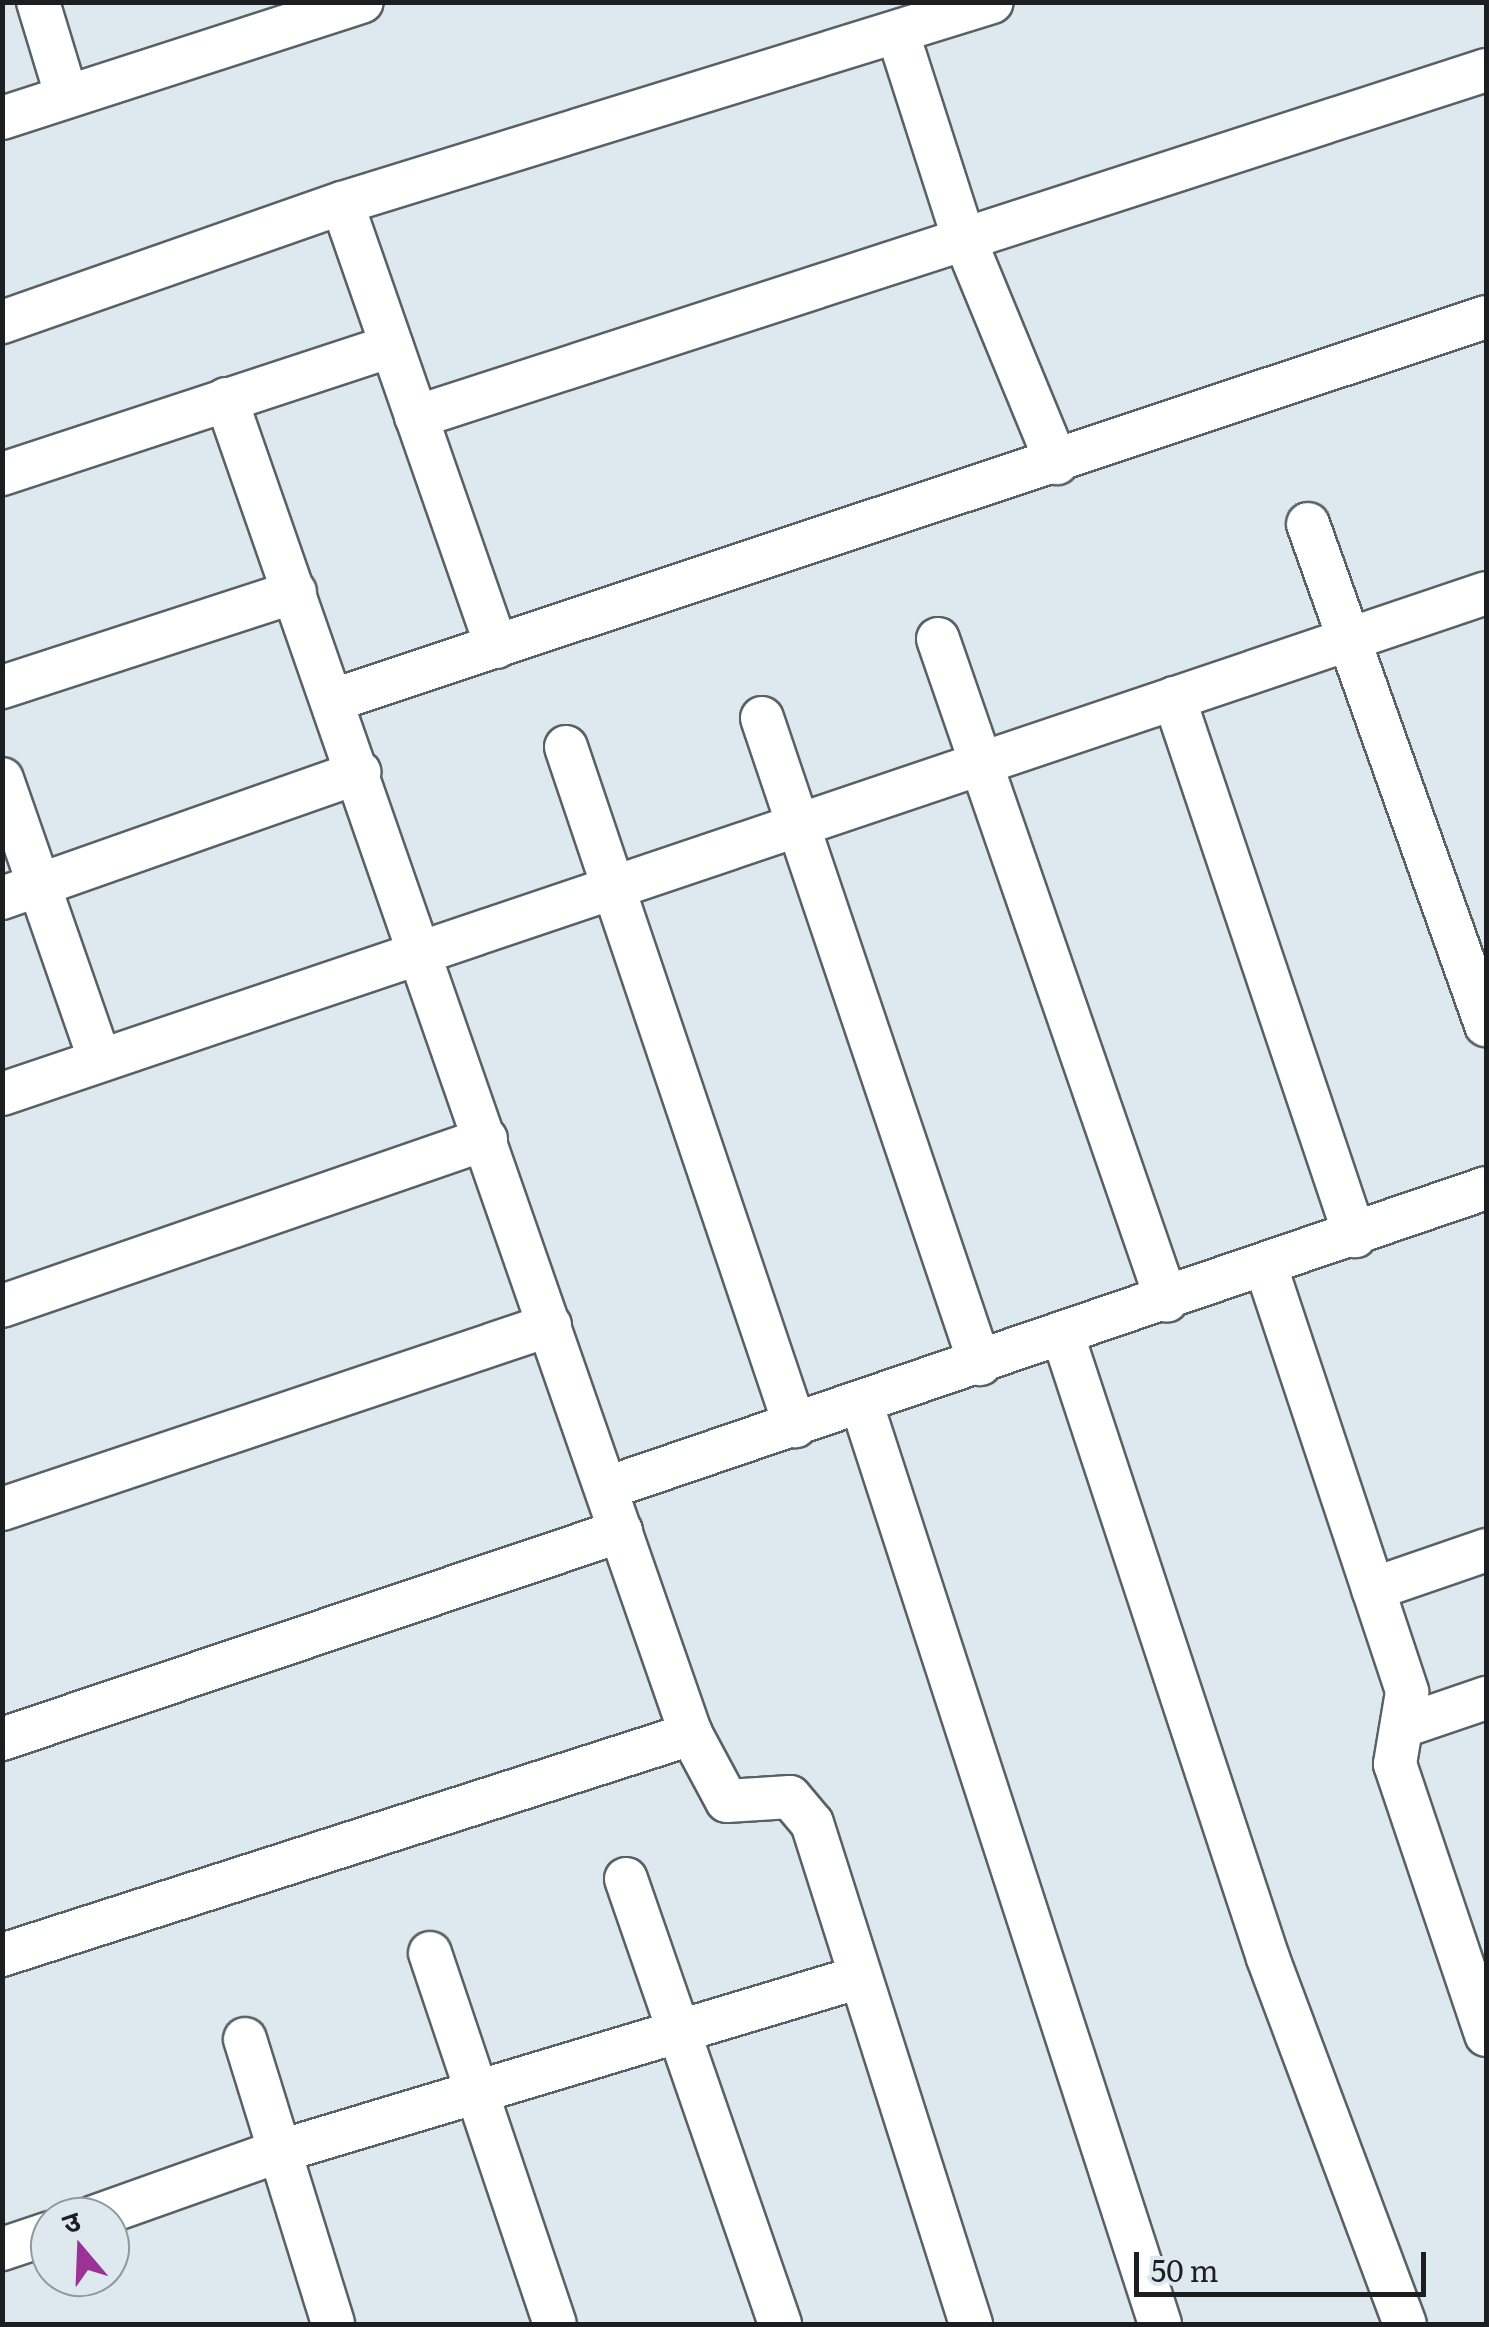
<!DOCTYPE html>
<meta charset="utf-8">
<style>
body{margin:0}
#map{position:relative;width:1489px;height:2327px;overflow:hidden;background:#dee9ef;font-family:Literata,"Noto Sans Devanagari",serif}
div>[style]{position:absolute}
.roads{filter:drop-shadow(2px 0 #576166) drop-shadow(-2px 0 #576166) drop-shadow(0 2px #576166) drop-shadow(0 -2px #576166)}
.minor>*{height:42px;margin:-21px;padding:0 21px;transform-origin:21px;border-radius:21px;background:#fff}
span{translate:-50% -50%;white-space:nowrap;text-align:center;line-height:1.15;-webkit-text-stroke:10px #dee9ef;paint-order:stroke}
.frame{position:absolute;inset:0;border:5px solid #1b1f22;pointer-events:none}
.north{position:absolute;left:30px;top:2197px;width:100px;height:100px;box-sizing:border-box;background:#dee9ef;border:2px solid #90989d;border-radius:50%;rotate:341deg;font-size:28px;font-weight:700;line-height:40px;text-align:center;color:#1b1f22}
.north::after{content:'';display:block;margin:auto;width:35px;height:45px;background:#9b3397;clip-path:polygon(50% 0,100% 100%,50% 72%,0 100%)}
.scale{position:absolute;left:1134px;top:2252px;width:292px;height:45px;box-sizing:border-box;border:5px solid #1b1f22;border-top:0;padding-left:12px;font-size:30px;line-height:35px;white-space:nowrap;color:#1b1f22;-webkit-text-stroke:8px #dee9ef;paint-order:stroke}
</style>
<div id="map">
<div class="roads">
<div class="minor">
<i style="left:38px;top:2px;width:96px;rotate:73.1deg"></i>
<i style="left:898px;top:34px;width:209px;rotate:72.2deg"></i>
<i style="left:962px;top:233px;width:249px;rotate:67.6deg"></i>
<i style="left:2px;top:118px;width:378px;rotate:-17.9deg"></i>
<i style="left:342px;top:203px;width:470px;rotate:70.8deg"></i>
<i style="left:2px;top:322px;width:360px;rotate:-19.3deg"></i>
<i style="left:342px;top:203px;width:680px;rotate:-17.18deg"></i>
<i style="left:226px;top:399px;width:1414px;rotate:70.8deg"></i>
<i style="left:691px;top:1734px;width:76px;rotate:61.8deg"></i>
<i style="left:727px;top:1801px;width:63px;rotate:-3.6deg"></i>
<i style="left:790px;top:1797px;width:34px;rotate:50deg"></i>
<i style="left:812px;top:1823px;width:526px;rotate:72.39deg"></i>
<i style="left:416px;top:417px;width:1125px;rotate:-17.97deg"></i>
<i style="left:2px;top:474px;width:410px;rotate:-18.2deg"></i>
<i style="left:1308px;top:524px;width:532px;rotate:70.44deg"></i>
<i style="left:938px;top:639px;width:700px;rotate:70.92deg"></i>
<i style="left:2px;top:687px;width:308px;rotate:-18deg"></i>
<i style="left:1174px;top:698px;width:568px;rotate:71.41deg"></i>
<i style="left:334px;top:700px;width:1214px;rotate:-18.39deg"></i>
<i style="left:762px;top:718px;width:682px;rotate:71.35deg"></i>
<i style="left:566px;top:747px;width:717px;rotate:71.36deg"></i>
<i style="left:2px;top:779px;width:298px;rotate:70.8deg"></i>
<i style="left:2px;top:898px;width:379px;rotate:-19.4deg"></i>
<i style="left:2px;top:1094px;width:1566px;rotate:-18.65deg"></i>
<i style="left:1266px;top:1267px;width:448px;rotate:71.6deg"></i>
<i style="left:1407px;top:1692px;width:73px;rotate:99.5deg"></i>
<i style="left:1395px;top:1764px;width:286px;rotate:71.4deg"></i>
<i style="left:2px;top:1306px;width:512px;rotate:-19.04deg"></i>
<i style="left:1064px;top:1339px;width:652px;rotate:71.76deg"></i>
<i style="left:1268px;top:1958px;width:391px;rotate:69.5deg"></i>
<i style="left:862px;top:1405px;width:966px;rotate:72.03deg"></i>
<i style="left:607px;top:1488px;width:929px;rotate:-18.84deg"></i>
<i style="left:2px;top:1509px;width:578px;rotate:-18.56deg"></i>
<i style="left:1373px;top:1589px;width:120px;rotate:-19deg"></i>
<i style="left:1404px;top:1726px;width:87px;rotate:-18.9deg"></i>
<i style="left:2px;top:1739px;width:653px;rotate:-18.57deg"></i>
<i style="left:626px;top:1879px;width:471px;rotate:70.9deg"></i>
<i style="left:430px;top:1953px;width:391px;rotate:71.4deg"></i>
<i style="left:2px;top:1955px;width:724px;rotate:-17.78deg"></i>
<i style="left:245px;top:2039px;width:298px;rotate:72.8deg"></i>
<i style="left:94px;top:2217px;width:194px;rotate:-19.6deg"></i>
<i style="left:277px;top:2152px;width:609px;rotate:-16.71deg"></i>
<i style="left:2px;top:2249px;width:51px;rotate:-18.4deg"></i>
</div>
</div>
<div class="frame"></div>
<div class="north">उ</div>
<div class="scale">50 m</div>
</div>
